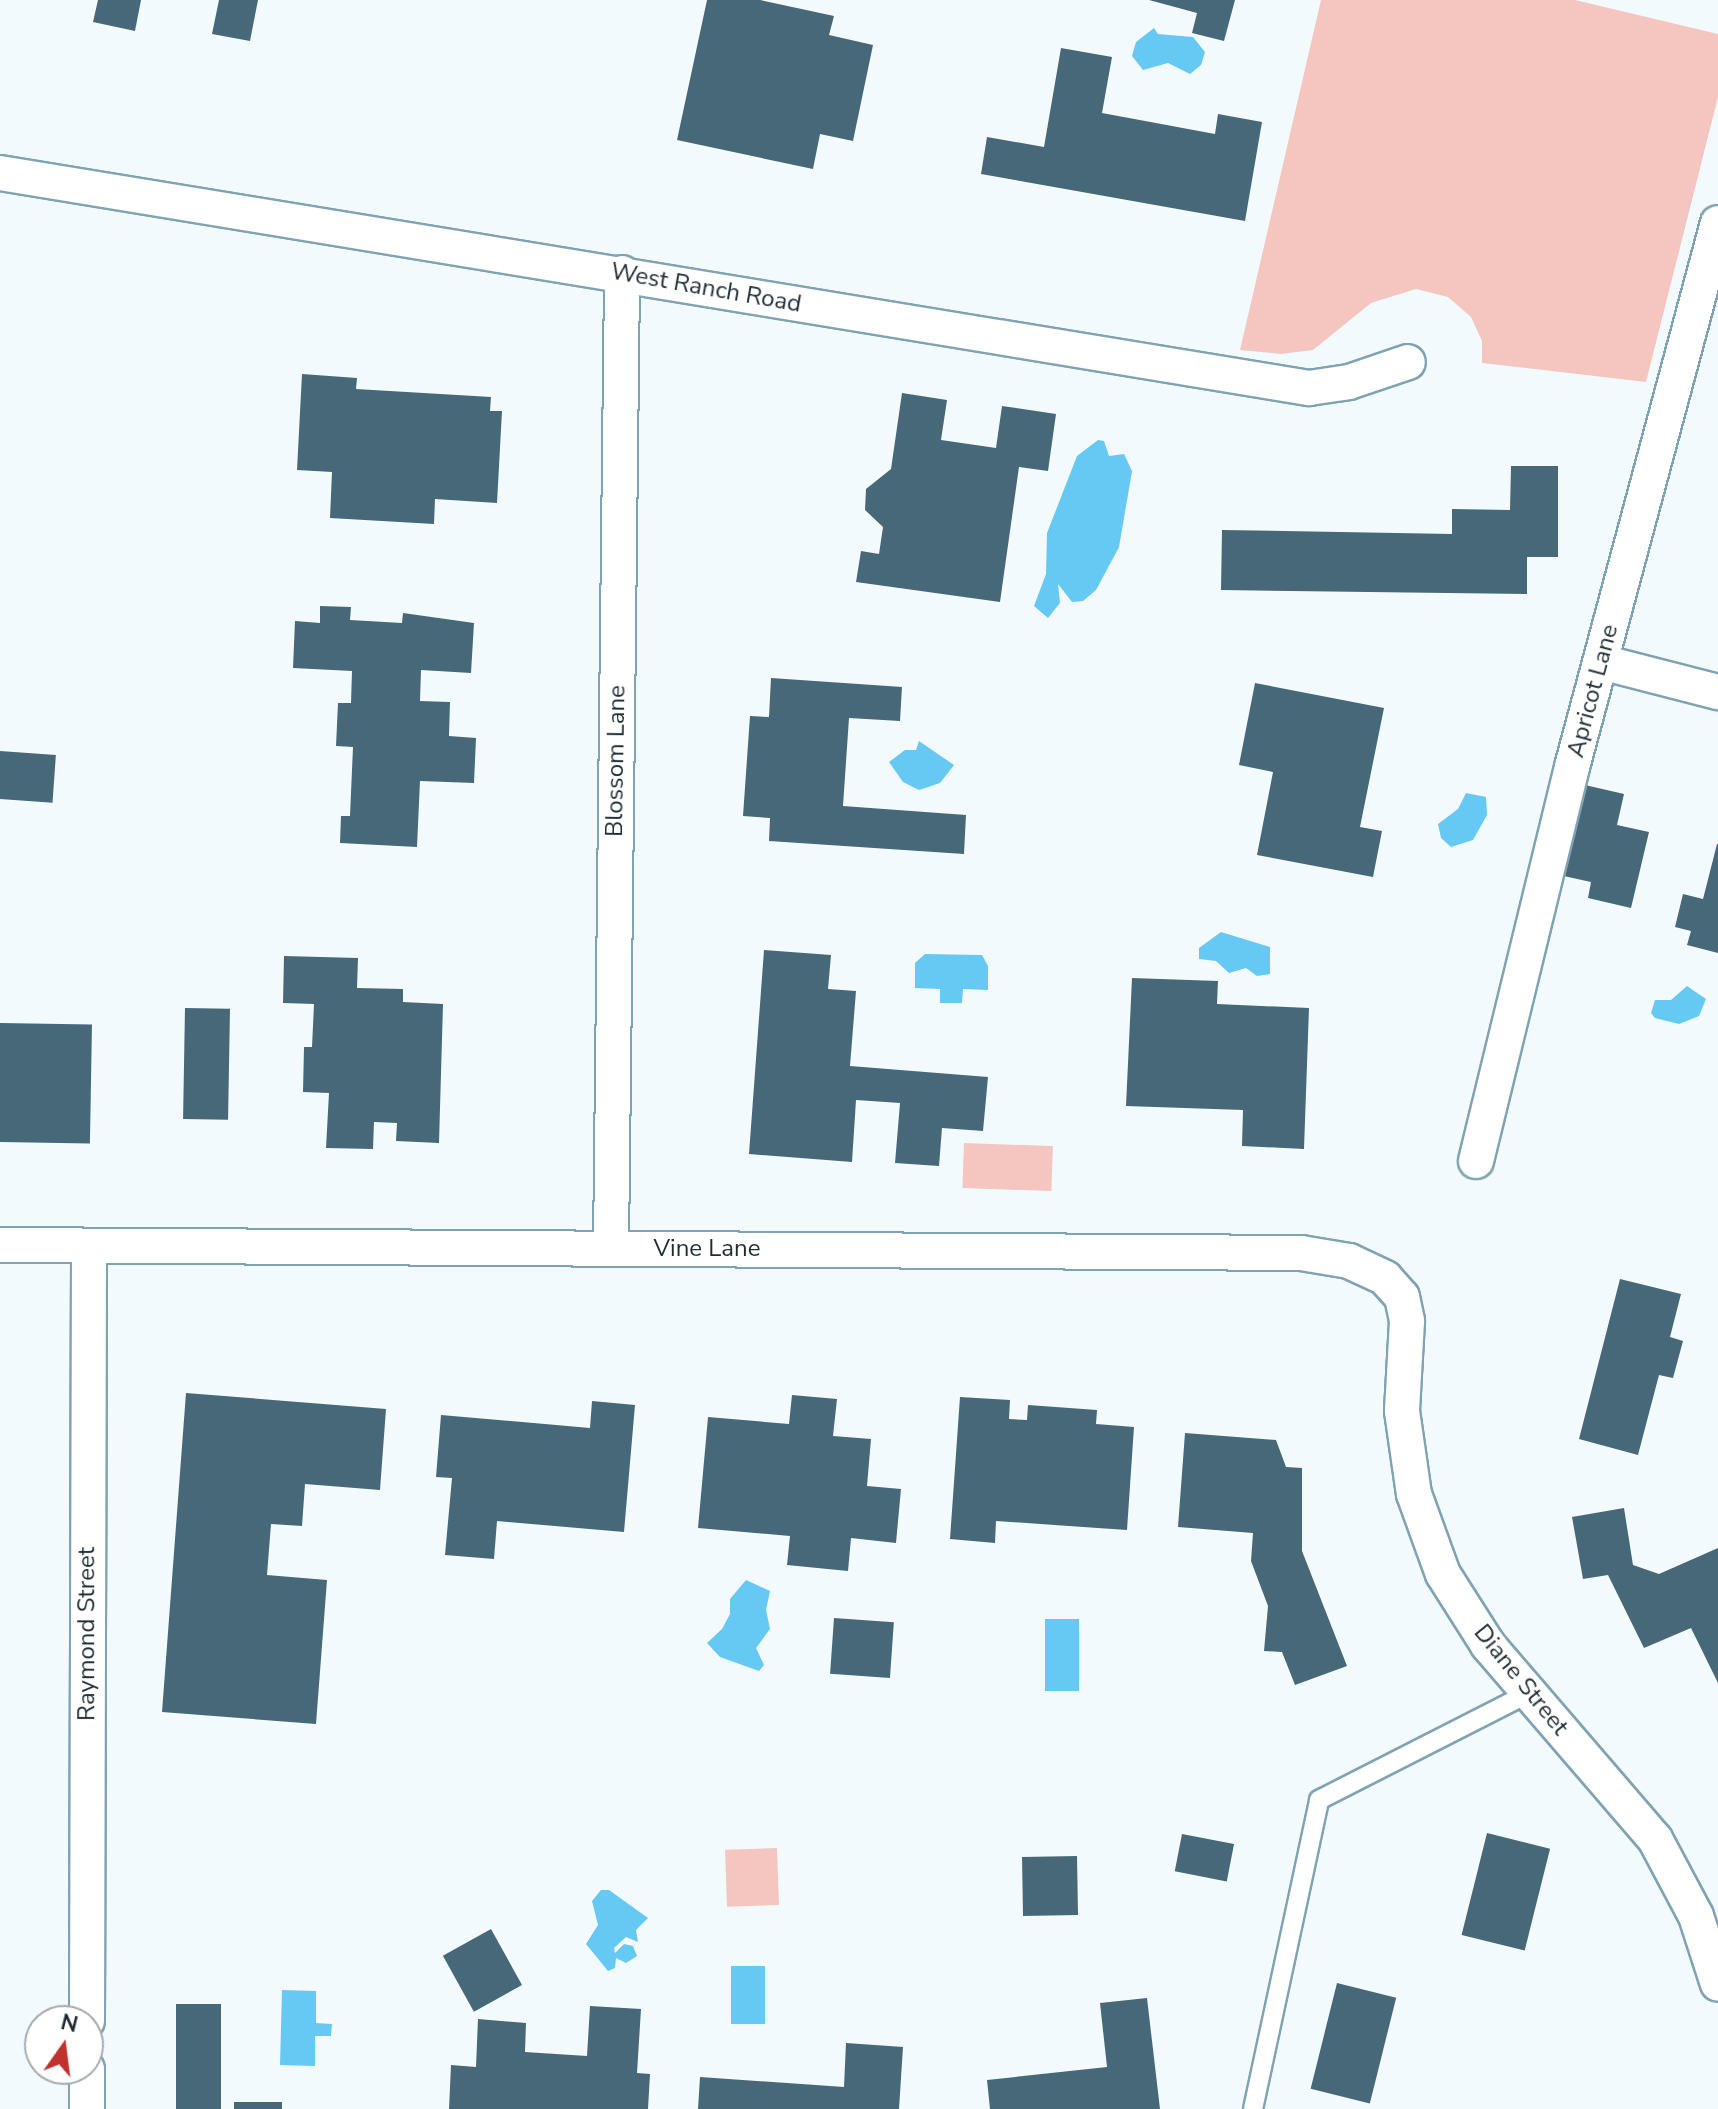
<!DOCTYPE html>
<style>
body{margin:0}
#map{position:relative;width:1718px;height:2109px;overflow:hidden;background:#f3fafe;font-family:"Nunito Sans",sans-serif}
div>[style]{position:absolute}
.green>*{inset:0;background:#f5c6c0;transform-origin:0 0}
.water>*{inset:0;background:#66c9f4;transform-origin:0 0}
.building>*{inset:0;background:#476878;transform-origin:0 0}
.roads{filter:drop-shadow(2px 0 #80a3b4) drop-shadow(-2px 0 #80a3b4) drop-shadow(0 2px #80a3b4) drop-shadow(0 -2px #80a3b4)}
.lane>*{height:18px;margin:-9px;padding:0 9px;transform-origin:9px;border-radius:9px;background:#fff}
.street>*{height:34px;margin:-17px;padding:0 17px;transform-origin:17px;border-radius:17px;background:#fff}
span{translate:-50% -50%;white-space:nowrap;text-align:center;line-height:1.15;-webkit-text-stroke:8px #fff;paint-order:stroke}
.street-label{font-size:24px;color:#1f2d33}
.north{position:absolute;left:24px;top:2005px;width:80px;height:80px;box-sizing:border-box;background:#fff;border:2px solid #a5abad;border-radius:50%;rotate:14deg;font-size:22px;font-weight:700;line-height:32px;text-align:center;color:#1f2d33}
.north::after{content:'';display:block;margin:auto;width:28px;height:36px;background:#c0322d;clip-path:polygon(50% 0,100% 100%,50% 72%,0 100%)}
</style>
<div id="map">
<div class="green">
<i style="clip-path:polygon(1321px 0,1575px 0,1718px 34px,1718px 97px,1646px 382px,1482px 363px,1482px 341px,1471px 317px,1448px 297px,1416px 289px,1371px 303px,1313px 350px,1281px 354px,1240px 350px)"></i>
<i style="left:964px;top:1143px;width:89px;height:45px;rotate:2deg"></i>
<i style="left:777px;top:1848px;width:57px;height:52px;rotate:88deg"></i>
</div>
<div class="water">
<i style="clip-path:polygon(1154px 28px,1158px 34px,1193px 37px,1205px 52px,1201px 65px,1190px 74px,1168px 63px,1143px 70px,1132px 56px,1136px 42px)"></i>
<i style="clip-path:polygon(1098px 440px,1104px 441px,1109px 456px,1124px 454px,1132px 471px,1119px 547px,1096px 590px,1083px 601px,1072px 602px,1058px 584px,1060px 603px,1048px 618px,1034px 606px,1046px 574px,1047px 533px,1077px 456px)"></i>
<i style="clip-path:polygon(919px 741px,954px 765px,940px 783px,919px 790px,903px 782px,889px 762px,905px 750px,916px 750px)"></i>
<i style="clip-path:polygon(1466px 793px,1486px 797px,1487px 815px,1473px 840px,1451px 847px,1441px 838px,1438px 824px,1458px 809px)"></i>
<i style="clip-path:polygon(1221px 932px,1270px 947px,1270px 974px,1257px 976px,1246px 968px,1229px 973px,1216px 961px,1199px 959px,1199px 948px)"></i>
<i style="clip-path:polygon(925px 954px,982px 955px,988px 966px,988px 990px,963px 989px,962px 1003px,940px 1003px,940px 989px,915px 988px,915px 963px)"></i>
<i style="clip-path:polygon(1687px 986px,1706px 999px,1699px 1016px,1679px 1024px,1655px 1018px,1651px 1013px,1655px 1000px,1671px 1000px)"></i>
<i style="clip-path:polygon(746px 1580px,770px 1591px,766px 1610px,770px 1629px,756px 1648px,764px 1665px,759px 1671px,720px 1657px,707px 1643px,722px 1629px,730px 1614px,730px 1599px)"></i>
<i style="left:1045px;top:1619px;width:34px;height:72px"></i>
<i style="clip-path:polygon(601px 1890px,609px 1890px,648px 1918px,636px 1930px,638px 1942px,626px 1937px,614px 1948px,615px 1953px,624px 1944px,633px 1946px,637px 1956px,626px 1963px,616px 1958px,615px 1968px,608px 1971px,586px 1944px,598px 1925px,592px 1901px)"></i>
<i style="left:731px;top:1966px;width:34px;height:58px"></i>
<i style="clip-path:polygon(282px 1990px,316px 1991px,316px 2023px,332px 2024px,331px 2036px,315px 2036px,315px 2066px,280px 2065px)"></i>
</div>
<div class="building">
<i style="clip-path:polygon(98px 0,141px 0,135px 31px,93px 22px)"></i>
<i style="clip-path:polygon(219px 0,258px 0,250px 41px,212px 34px)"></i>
<i style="clip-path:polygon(707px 0,760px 0,834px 16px,829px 35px,873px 45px,853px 141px,820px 134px,813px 169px,677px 140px)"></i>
<i style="clip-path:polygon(1149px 0,1235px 0,1224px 41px,1192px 33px,1197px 13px)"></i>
<i style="clip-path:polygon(1061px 48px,1112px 57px,1102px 113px,1215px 134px,1218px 114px,1262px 122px,1245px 221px,981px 174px,987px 137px,1044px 147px)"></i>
<i style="clip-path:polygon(302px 374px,357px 378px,356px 389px,491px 397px,490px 411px,502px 411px,497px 503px,435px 499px,434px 524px,330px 518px,332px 472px,297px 470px)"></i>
<i style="clip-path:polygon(902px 393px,947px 400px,941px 440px,996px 448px,1002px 406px,1056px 414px,1048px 471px,1019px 467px,1000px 602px,856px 582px,861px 551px,879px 554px,883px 527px,865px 510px,866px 489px,891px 469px)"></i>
<i style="clip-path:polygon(1511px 466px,1558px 466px,1558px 557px,1527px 557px,1527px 594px,1221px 590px,1222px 530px,1452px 534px,1452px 509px,1510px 510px)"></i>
<i style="clip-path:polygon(320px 606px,351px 607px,350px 620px,402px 623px,403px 613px,474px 623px,471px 673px,421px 670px,420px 701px,450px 702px,449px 736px,476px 738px,474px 783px,420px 781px,417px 847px,340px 843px,341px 816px,350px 816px,353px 747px,336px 746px,338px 703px,351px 703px,352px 671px,293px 668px,295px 621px,320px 623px)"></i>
<i style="clip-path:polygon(771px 678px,902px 687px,900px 721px,849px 718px,843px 806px,966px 815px,964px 854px,769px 841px,770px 818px,743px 816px,750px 716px,769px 717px)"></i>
<i style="clip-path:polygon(1255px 683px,1384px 708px,1360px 827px,1382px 831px,1373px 877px,1257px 855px,1273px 772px,1239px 765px)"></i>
<i style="left:0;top:751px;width:56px;height:48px;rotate:4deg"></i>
<i style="clip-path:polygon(1572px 782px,1624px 794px,1617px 825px,1649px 832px,1631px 908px,1588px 898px,1591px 882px,1550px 873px)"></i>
<i style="clip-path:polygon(1717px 844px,1718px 844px,1718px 953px,1687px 945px,1691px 931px,1675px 927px,1683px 894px,1703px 899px)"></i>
<i style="clip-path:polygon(764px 950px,831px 955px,828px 989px,856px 991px,850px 1066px,988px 1077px,983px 1131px,942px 1128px,939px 1166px,895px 1163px,900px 1103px,856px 1100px,852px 1162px,749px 1154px)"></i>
<i style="clip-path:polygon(284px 956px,358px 958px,357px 988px,403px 989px,403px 1002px,443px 1004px,439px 1143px,396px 1141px,397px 1123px,374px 1122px,373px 1149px,326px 1148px,329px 1093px,303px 1092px,304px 1047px,312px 1047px,314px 1004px,283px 1003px)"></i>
<i style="clip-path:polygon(1132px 978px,1218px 981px,1217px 1004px,1309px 1008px,1304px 1149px,1242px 1146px,1243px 1110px,1126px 1106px)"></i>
<i style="left:185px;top:1008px;width:45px;height:111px;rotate:1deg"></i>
<i style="left:0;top:1023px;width:92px;height:119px;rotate:1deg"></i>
<i style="clip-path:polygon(1620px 1279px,1681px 1294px,1670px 1337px,1683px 1341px,1673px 1378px,1659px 1375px,1638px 1455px,1579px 1439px)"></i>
<i style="clip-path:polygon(186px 1393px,386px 1409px,380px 1490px,305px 1484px,302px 1526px,271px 1524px,267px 1575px,327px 1580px,316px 1724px,162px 1712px)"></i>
<i style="clip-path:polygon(792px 1395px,837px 1399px,833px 1436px,871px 1439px,867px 1486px,901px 1489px,896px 1543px,851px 1538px,848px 1571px,787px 1565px,790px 1536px,698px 1528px,708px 1417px,789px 1424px)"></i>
<i style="clip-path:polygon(960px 1397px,1010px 1400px,1009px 1419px,1027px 1420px,1028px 1405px,1097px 1410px,1096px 1424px,1134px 1427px,1127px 1530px,996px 1521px,995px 1543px,950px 1539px)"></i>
<i style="clip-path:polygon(592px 1401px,635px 1405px,624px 1532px,497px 1521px,494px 1559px,445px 1555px,452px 1478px,436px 1477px,441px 1415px,590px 1428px)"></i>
<i style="clip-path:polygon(1185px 1433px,1276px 1440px,1286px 1467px,1302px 1468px,1302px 1551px,1347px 1666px,1295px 1685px,1282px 1652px,1264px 1651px,1268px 1606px,1251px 1561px,1253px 1533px,1178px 1527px)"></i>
<i style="clip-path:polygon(1624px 1508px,1633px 1565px,1659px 1574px,1718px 1548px,1718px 1683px,1691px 1628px,1644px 1648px,1608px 1575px,1583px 1579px,1572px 1517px)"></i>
<i style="left:834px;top:1618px;width:60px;height:56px;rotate:4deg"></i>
<i style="left:1487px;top:1833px;width:65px;height:105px;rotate:14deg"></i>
<i style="left:1182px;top:1834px;width:53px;height:38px;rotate:11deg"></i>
<i style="left:1077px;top:1856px;width:59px;height:55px;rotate:89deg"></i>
<i style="left:491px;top:1929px;width:64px;height:55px;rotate:61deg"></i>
<i style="left:1337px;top:1983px;width:61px;height:109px;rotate:14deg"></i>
<i style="clip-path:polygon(1147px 1998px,1160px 2109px,990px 2109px,987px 2080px,1107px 2067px,1100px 2003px)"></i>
<i style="left:176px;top:2004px;width:45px;height:105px"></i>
<i style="clip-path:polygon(590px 2006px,641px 2009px,637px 2073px,650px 2074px,648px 2109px,449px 2109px,451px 2065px,476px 2067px,478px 2019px,526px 2023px,525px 2052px,587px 2056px)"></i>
<i style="clip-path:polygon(846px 2043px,903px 2047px,899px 2109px,698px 2109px,700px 2077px,844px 2087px)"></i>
<i style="left:234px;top:2102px;width:48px;height:7px"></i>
</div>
<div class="roads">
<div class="lane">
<i style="left:1253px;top:2109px;width:316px;rotate:-77.9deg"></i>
<i style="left:1319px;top:1800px;width:236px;rotate:-27deg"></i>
</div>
<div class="street">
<i style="left:0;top:173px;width:1327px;rotate:9.33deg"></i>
<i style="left:1309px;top:388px;width:40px;rotate:-8.5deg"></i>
<i style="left:1349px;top:382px;width:62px;rotate:-18.7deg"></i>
<i style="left:1601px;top:662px;width:121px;rotate:14.4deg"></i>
<i style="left:1476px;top:1161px;width:406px;rotate:-76.3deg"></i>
<i style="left:1572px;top:767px;width:563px;rotate:-74.98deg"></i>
<i style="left:0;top:1245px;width:1301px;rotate:0.35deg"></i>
<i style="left:1301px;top:1253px;width:49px;rotate:9.5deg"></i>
<i style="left:1349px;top:1261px;width:40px;rotate:25deg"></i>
<i style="left:1385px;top:1278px;width:25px;rotate:48deg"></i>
<i style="left:1402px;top:1297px;width:25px;rotate:78deg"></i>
<i style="left:1407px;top:1321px;width:90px;rotate:93.2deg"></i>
<i style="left:1402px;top:1411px;width:84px;rotate:81.8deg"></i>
<i style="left:1414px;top:1494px;width:85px;rotate:70.1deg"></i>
<i style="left:1443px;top:1574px;width:84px;rotate:57.6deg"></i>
<i style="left:1488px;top:1645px;width:256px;rotate:49.3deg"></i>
<i style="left:1655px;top:1839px;width:87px;rotate:62deg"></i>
<i style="left:1696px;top:1916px;width:71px;rotate:72.1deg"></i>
<i style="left:611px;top:1248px;width:975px;rotate:-89.35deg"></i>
<i style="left:87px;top:2021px;width:775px;rotate:-89.85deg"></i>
<i style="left:87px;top:2069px;width:40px;rotate:90deg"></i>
</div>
</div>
<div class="street-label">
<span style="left:706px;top:288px;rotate:10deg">West Ranch Road</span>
<span style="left:1593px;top:691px;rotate:-75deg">Apricot Lane</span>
<span style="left:616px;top:761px;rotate:-89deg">Blossom Lane</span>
<span style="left:707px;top:1249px">Vine Lane</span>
<span style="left:87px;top:1634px;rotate:-90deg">Raymond Street</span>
<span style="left:1521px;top:1680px;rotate:51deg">Diane Street</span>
</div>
<div class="north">N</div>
</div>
